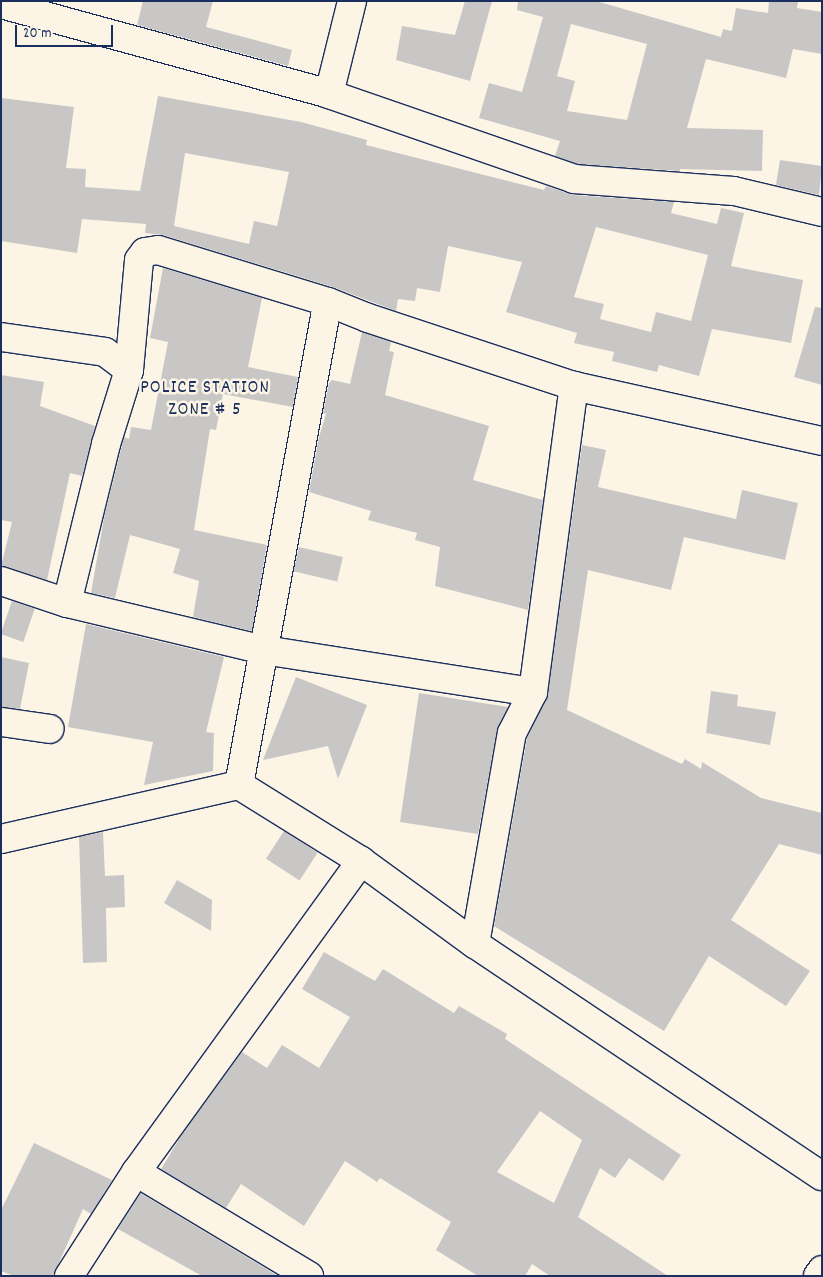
<!DOCTYPE html>
<style>
body{margin:0}
#map{position:relative;width:823px;height:1277px;overflow:hidden;background:#fcf5e5;font-family:Dekko,sans-serif}
div>[style]{position:absolute}
.building>*{inset:0;background:#c8c7c6;transform-origin:0 0}
.roads{filter:drop-shadow(1px 0 #1b2f5e) drop-shadow(-1px 0 #1b2f5e) drop-shadow(0 1px #1b2f5e) drop-shadow(0 -1px #1b2f5e)}
.minor>*{height:28px;margin:-14px;padding:0 14px;transform-origin:14px;border-radius:14px;background:#fcf5e5}
span{translate:-50% -50%;white-space:nowrap;text-align:center;line-height:1.15;-webkit-text-stroke:5px #fcf5e5;paint-order:stroke}
.quarter-label{font-size:19px;color:#1b2f5e;letter-spacing:1px}
.frame{position:absolute;inset:0;border:2px solid #1b2f5e;pointer-events:none}
.scale{position:absolute;left:15px;top:25px;width:98px;height:22px;box-sizing:border-box;border:2px solid #1b2f5e;border-top:0;padding-left:6px;font-size:15px;line-height:18px;white-space:nowrap;color:#1b2f5e;-webkit-text-stroke:4px #fcf5e5;paint-order:stroke}
</style>
<div id="map">
<div class="building">
<i style="clip-path:polygon(143px 1px,213px 1px,206px 27px,292px 50px,288px 66px,137px 25px)"></i>
<i style="clip-path:polygon(465px 1px,492px 1px,470px 81px,396px 60px,402px 26px,455px 35px)"></i>
<i style="clip-path:polygon(evenodd,518px 1px,596px 1px,721px 37px,723px 29px,732px 31px,736px 8px,768px 13px,769px 1px,798px 1px,797px 8px,822px 12px,822px 54px,793px 49px,786px 78px,706px 59px,687px 128px,763px 130px,762px 171px,680px 169px,680px 171px,577px 164px,555px 156px,560px 141px,479px 118px,489px 83px,522px 92px,543px 17px,517px 10px,518px 1px,571px 24px,647px 44px,627px 120px,567px 111px,575px 81px,557px 76px,571px 24px)"></i>
<i style="clip-path:polygon(evenodd,158px 96px,301px 122px,367px 140px,366px 145px,544px 190px,546px 186px,573px 195px,674px 202px,671px 213px,717px 224px,721px 208px,744px 213px,731px 266px,803px 280px,791px 343px,712px 329px,699px 376px,659px 365px,657px 372px,612px 361px,614px 352px,574px 343px,577px 333px,506px 312px,522px 262px,448px 246px,440px 292px,417px 288px,415px 301px,398px 299px,396px 311px,333px 287px,163px 235px,145px 233px,146px 224px,82px 219px,77px 253px,1px 241px,1px 98px,74px 107px,66px 168px,86px 169px,85px 187px,140px 191px,158px 96px,185px 153px,289px 172px,277px 226px,254px 221px,249px 244px,174px 226px,185px 153px,158px 96px,596px 227px,708px 255px,691px 321px,656px 312px,651px 332px,600px 319px,604px 304px,574px 297px,596px 227px)"></i>
<i style="clip-path:polygon(780px 160px,822px 166px,819px 195px,776px 185px)"></i>
<i style="clip-path:polygon(163px 268px,262px 298px,248px 367px,298px 377px,293px 407px,223px 394px,216px 430px,210px 429px,194px 530px,267px 545px,252px 631px,193px 617px,199px 581px,173px 573px,180px 549px,130px 535px,115px 598px,91px 593px,104px 518px,124px 437px,129px 439px,131px 427px,151px 430px,168px 342px,150px 338px)"></i>
<i style="clip-path:polygon(815px 307px,822px 308px,822px 385px,794px 377px)"></i>
<i style="clip-path:polygon(362px 332px,391px 342px,389px 351px,394px 352px,385px 395px,489px 426px,473px 480px,543px 500px,528px 610px,435px 586px,440px 547px,415px 540px,417px 533px,368px 520px,371px 511px,309px 492px,319px 437px,326px 414px,323px 413px,329px 383px,332px 380px,350px 384px)"></i>
<i style="clip-path:polygon(1px 375px,44px 382px,40px 406px,95px 426px,82px 476px,70px 473px,47px 580px,1px 566px,12px 522px,1px 520px)"></i>
<i style="clip-path:polygon(582px 445px,606px 450px,598px 487px,736px 519px,742px 490px,798px 503px,785px 560px,684px 537px,671px 590px,588px 570px,567px 710px,682px 764px,685px 759px,701px 769px,702px 762px,761px 798px,822px 813px,822px 855px,779px 844px,731px 920px,810px 971px,786px 1006px,709px 956px,664px 1031px,494px 926px,527px 738px,548px 694px)"></i>
<i style="left:299px;top:547px;width:45px;height:25px;rotate:13deg"></i>
<i style="left:12px;top:601px;width:24px;height:35px;rotate:19deg"></i>
<i style="clip-path:polygon(86px 624px,224px 657px,206px 732px,214px 733px,213px 771px,144px 785px,153px 742px,68px 727px)"></i>
<i style="clip-path:polygon(1px 657px,29px 663px,20px 709px,1px 707px)"></i>
<i style="clip-path:polygon(296px 677px,367px 705px,338px 779px,328px 746px,263px 760px)"></i>
<i style="clip-path:polygon(711px 691px,738px 695px,737px 706px,776px 712px,770px 745px,706px 733px)"></i>
<i style="clip-path:polygon(419px 693px,508px 707px,497px 730px,478px 834px,400px 822px)"></i>
<i style="left:284px;top:831px;width:40px;height:33px;rotate:33deg"></i>
<i style="clip-path:polygon(103px 832px,105px 876px,124px 875px,125px 907px,106px 908px,107px 962px,83px 963px,79px 837px)"></i>
<i style="clip-path:polygon(177px 880px,212px 900px,211px 931px,164px 903px)"></i>
<i style="clip-path:polygon(evenodd,324px 952px,375px 981px,383px 969px,454px 1013px,459px 1006px,507px 1034px,505px 1039px,681px 1155px,663px 1181px,629px 1158px,615px 1178px,600px 1168px,578px 1217px,668px 1276px,550px 1276px,532px 1264px,525px 1276px,478px 1276px,436px 1250px,451px 1222px,380px 1178px,377px 1182px,345px 1161px,304px 1226px,241px 1184px,226px 1208px,161px 1169px,181px 1136px,242px 1052px,267px 1068px,282px 1045px,319px 1068px,350px 1017px,302px 989px,324px 952px,540px 1111px,582px 1140px,554px 1203px,497px 1172px,540px 1111px)"></i>
<i style="clip-path:polygon(34px 1143px,112px 1180px,91px 1214px,83px 1209px,53px 1276px,14px 1276px,1px 1271px,1px 1210px)"></i>
<i style="clip-path:polygon(141px 1193px,142px 1194px,278px 1276px,202px 1276px,118px 1229px)"></i>
</div>
<div class="roads">
<div class="minor">
<i style="left:1px;top:4px;width:340px;rotate:15.3deg"></i>
<i style="left:329px;top:94px;width:259px;rotate:19.1deg"></i>
<i style="left:574px;top:179px;width:160px;rotate:4.3deg"></i>
<i style="left:734px;top:191px;width:90px;rotate:13.4deg"></i>
<i style="left:329px;top:94px;width:96px;rotate:-76.1deg"></i>
<i style="left:1px;top:337px;width:105px;rotate:8.2deg"></i>
<i style="left:105px;top:352px;width:30px;rotate:37deg"></i>
<i style="left:129px;top:370px;width:110px;rotate:-84.8deg"></i>
<i style="left:139px;top:260px;width:10px;rotate:-53deg"></i>
<i style="left:145px;top:252px;width:13px;rotate:-9deg"></i>
<i style="left:158px;top:250px;width:178px;rotate:17deg"></i>
<i style="left:328px;top:302px;width:43px;rotate:21.8deg"></i>
<i style="left:368px;top:318px;width:217px;rotate:18.3deg"></i>
<i style="left:574px;top:386px;width:254px;rotate:12.5deg"></i>
<i style="left:1px;top:581px;width:70px;rotate:18.4deg"></i>
<i style="left:67px;top:603px;width:203px;rotate:13.4deg"></i>
<i style="left:264px;top:650px;width:272px;rotate:8.9deg"></i>
<i style="left:67px;top:603px;width:164px;rotate:-76.2deg"></i>
<i style="left:106px;top:444px;width:77px;rotate:-72.7deg"></i>
<i style="left:1px;top:722px;width:49px;rotate:8.1deg"></i>
<i style="left:239px;top:785px;width:491px;rotate:-79.6deg"></i>
<i style="left:1px;top:839px;width:244px;rotate:-12.8deg"></i>
<i style="left:239px;top:785px;width:144px;rotate:31.9deg"></i>
<i style="left:475px;top:944px;width:214px;rotate:-80.1deg"></i>
<i style="left:512px;top:733px;width:46px;rotate:-62.9deg"></i>
<i style="left:533px;top:692px;width:309px;rotate:-82.4deg"></i>
<i style="left:136px;top:1172px;width:202px;rotate:31deg"></i>
<i style="left:69px;top:1276px;width:124px;rotate:-57.2deg"></i>
<i style="left:136px;top:1172px;width:384px;rotate:-54.1deg"></i>
<i style="left:361px;top:861px;width:141px;rotate:36.1deg"></i>
<i style="left:475px;top:944px;width:417px;rotate:33.8deg"></i>
<i style="left:818px;top:1276px;width:7px;rotate:-56deg"></i>
</div>
</div>
<div class="quarter-label">
<span style="left:205px;top:400px">POLICE STATION<br>ZONE # 5</span>
</div>
<div class="frame"></div>
<div class="scale">20 m</div>
</div>
